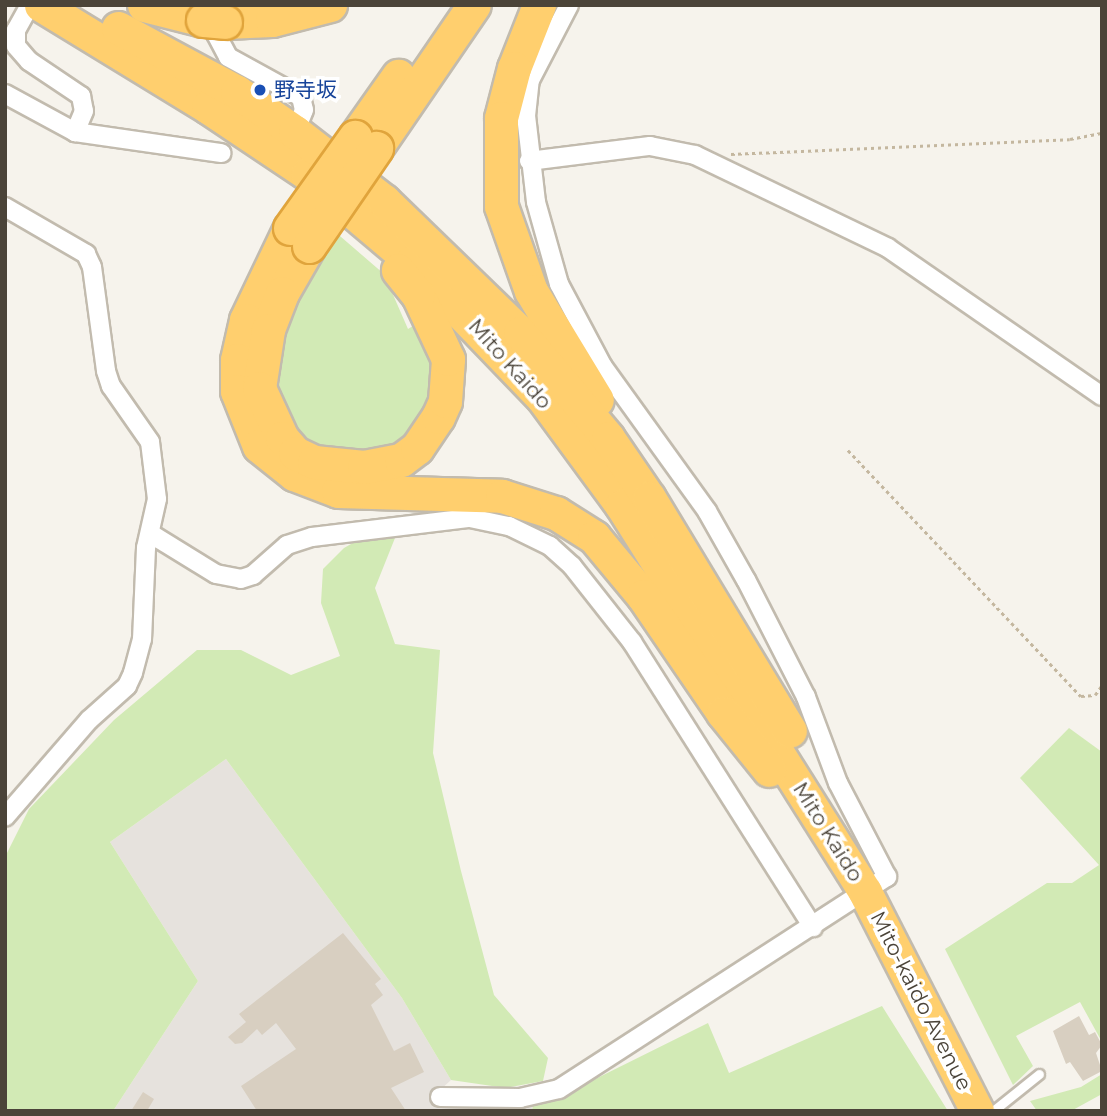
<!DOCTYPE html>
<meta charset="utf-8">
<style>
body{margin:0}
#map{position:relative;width:1107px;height:1116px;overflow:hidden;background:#f6f3ec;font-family:Montserrat,"Noto Sans JP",sans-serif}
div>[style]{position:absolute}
.industrial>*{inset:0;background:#e6e2dd}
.green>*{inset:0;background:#d2eab5}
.building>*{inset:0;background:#d8cfc1}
.path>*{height:2.5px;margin-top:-1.25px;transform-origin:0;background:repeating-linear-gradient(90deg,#c4b79f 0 3.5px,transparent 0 7px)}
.roads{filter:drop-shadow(2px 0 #c2bbae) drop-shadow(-2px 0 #c2bbae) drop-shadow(0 2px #c2bbae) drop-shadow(0 -2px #c2bbae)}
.lane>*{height:9px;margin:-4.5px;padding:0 4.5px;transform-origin:4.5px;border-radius:4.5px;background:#fff}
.street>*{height:18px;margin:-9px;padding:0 9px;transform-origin:9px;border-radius:9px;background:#fff}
.highway>*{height:33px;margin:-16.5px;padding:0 16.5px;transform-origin:16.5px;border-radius:16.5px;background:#ffcf6e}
.bridges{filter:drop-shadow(2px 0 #e0a43c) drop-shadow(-2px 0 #e0a43c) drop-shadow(0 2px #e0a43c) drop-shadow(0 -2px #e0a43c)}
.highway-bridge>*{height:33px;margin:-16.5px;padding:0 16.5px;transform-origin:16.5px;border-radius:16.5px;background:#ffcf6e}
.dots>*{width:19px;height:19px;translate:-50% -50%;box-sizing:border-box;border:4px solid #fff;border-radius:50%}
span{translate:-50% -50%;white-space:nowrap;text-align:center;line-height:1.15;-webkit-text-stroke:7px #fff;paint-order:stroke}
.transit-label{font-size:21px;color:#164399}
.left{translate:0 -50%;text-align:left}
.street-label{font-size:21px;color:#4b4439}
.frame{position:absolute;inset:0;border:7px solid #4b4439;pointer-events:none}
</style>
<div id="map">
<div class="industrial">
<i style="clip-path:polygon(226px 759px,402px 998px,451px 1080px,439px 1091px,439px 1106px,533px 1104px,532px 1111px,113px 1111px,198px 981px,110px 842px)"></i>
</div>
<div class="green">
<i style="clip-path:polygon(333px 230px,384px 274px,408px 329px,424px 319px,438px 376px,412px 439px,372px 457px,304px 443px,273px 403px,275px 332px)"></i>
<i style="clip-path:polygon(365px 536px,395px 538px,375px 588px,395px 644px,440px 650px,433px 753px,461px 871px,494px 995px,548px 1058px,543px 1081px,506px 1088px,451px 1080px,402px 998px,226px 759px,110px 842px,198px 981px,113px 1111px,5px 1111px,5px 857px,29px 809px,114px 720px,197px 650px,241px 650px,291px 675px,340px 656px,321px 603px,323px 569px,344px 548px)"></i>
<i style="clip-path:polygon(1069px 728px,1102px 752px,1102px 1042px,1080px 1002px,1016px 1036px,1033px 1066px,1013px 1085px,945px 949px,1047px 883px,1072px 883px,1099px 865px,1020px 778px)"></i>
<i style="clip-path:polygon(882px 1006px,948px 1111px,532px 1111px,533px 1104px,559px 1097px,708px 1023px,729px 1073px)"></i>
<i style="clip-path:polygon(1102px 1074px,1102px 1094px,1071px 1111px,1037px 1111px,1030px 1101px,1081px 1087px)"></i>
</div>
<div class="building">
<i style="clip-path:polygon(343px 933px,381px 979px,375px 984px,383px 995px,371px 1005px,394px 1051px,410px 1043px,424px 1072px,391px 1088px,406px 1111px,257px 1111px,241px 1086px,296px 1049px,276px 1023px,262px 1035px,257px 1029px,242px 1043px,235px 1044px,228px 1037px,246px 1022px,239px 1014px)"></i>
<i style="clip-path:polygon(1079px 1016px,1089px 1035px,1095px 1032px,1102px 1045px,1096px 1053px,1102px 1071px,1083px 1081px,1070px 1062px,1066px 1064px,1053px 1031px)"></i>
<i style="clip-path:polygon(143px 1092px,154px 1099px,147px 1111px,131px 1111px)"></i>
</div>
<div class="path">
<i style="left:731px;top:154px;width:339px;rotate:-2.5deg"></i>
<i style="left:1070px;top:139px;width:33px;rotate:-11deg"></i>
<i style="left:848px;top:450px;width:339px;rotate:46.6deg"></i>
<i style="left:1081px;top:696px;width:14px;rotate:-4deg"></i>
<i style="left:1095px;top:695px;width:12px;rotate:-55deg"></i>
</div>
<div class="roads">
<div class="lane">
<i style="left:993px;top:1111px;width:59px;rotate:-38.8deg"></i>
</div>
<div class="street">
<i style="left:30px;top:5px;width:29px;rotate:119deg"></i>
<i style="left:16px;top:30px;width:16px;rotate:90deg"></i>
<i style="left:16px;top:46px;width:20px;rotate:49deg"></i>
<i style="left:29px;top:61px;width:63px;rotate:33.9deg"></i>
<i style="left:81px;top:96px;width:15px;rotate:79deg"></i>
<i style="left:84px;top:111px;width:23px;rotate:113deg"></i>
<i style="left:219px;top:14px;width:20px;rotate:99deg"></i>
<i style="left:216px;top:34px;width:26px;rotate:62deg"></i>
<i style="left:228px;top:57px;width:83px;rotate:28.7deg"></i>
<i style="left:301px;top:97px;width:13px;rotate:77deg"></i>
<i style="left:304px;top:110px;width:24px;rotate:112deg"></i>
<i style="left:5px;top:94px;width:80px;rotate:28.5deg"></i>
<i style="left:75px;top:132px;width:148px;rotate:8.2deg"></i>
<i style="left:529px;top:161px;width:122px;rotate:-7.1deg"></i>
<i style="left:650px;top:146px;width:46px;rotate:11.3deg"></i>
<i style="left:695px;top:155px;width:214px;rotate:25.7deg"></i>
<i style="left:888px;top:248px;width:260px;rotate:34.7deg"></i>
<i style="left:5px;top:207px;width:94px;rotate:30.1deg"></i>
<i style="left:86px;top:254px;width:14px;rotate:65deg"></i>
<i style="left:92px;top:267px;width:105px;rotate:82.3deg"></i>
<i style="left:106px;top:371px;width:16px;rotate:72deg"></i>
<i style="left:111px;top:386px;width:68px;rotate:55.1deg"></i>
<i style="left:150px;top:442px;width:57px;rotate:83deg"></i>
<i style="left:157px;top:499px;width:50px;rotate:102.7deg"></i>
<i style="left:146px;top:548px;width:91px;rotate:92.5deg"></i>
<i style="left:142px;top:639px;width:35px;rotate:105deg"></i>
<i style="left:133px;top:673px;width:14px;rotate:115deg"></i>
<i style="left:127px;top:686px;width:51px;rotate:138.2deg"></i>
<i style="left:89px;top:720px;width:128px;rotate:130.9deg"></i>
<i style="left:151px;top:534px;width:76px;rotate:31.6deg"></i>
<i style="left:216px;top:574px;width:25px;rotate:11deg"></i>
<i style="left:241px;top:579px;width:13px;rotate:-18deg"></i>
<i style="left:253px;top:575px;width:45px;rotate:-41.4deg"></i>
<i style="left:287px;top:545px;width:26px;rotate:-18deg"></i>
<i style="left:312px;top:537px;width:159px;rotate:-6.9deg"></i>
<i style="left:470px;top:518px;width:40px;rotate:12deg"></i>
<i style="left:509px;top:526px;width:46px;rotate:26deg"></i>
<i style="left:550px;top:546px;width:30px;rotate:42deg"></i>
<i style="left:572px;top:566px;width:97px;rotate:51.7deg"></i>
<i style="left:632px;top:642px;width:338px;rotate:57.6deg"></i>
<i style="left:440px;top:1097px;width:80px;rotate:0.7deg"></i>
<i style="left:520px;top:1098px;width:40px;rotate:-13deg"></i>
<i style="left:559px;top:1089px;width:391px;rotate:-32.9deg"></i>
<i style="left:887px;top:877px;width:106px;rotate:-117.5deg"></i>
<i style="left:838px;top:783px;width:92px;rotate:-110.4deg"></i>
<i style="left:806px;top:697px;width:131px;rotate:-117.1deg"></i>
<i style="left:746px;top:580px;width:79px;rotate:-119.5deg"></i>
<i style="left:707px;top:511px;width:178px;rotate:-125.8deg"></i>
<i style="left:603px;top:367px;width:94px;rotate:-117.9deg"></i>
<i style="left:559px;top:284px;width:85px;rotate:-105.7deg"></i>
<i style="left:536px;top:202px;width:87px;rotate:-96.6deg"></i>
<i style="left:526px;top:116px;width:36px;rotate:-84deg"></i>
<i style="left:530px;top:80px;width:85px;rotate:-62.5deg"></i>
</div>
<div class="highway">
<i style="left:41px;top:5px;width:196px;rotate:31.4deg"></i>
<i style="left:208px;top:107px;width:120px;rotate:33.8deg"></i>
<i style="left:308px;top:174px;width:136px;rotate:40.2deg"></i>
<i style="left:412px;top:262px;width:187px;rotate:46.1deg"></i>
<i style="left:542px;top:397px;width:135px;rotate:53.7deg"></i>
<i style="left:622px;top:506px;width:456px;rotate:57.8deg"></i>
<i style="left:865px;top:892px;width:246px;rotate:62.9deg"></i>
<i style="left:144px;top:5px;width:61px;rotate:14.3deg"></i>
<i style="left:539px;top:5px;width:68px;rotate:111.6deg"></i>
<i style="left:514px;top:68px;width:52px;rotate:104.6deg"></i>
<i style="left:501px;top:118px;width:88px;rotate:90deg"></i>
<i style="left:501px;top:206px;width:90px;rotate:70.6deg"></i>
<i style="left:531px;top:291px;width:127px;rotate:58.8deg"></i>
<i style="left:225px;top:22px;width:47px;rotate:-2.4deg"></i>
<i style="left:272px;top:20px;width:60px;rotate:-14.5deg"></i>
<i style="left:118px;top:28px;width:135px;rotate:28.3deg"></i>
<i style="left:237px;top:92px;width:70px;rotate:34.6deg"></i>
<i style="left:295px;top:132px;width:113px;rotate:37.8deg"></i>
<i style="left:384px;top:201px;width:190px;rotate:44.1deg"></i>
<i style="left:520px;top:333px;width:137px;rotate:50deg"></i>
<i style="left:608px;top:438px;width:73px;rotate:55.7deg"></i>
<i style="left:649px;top:498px;width:272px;rotate:58.8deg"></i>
<i style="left:355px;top:137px;width:75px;rotate:-54.8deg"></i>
<i style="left:376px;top:148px;width:173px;rotate:-55.6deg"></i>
<i style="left:290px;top:228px;width:102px;rotate:115.6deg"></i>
<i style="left:246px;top:320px;width:41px;rotate:102.7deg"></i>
<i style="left:237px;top:360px;width:31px;rotate:90deg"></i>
<i style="left:237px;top:391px;width:59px;rotate:68.2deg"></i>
<i style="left:259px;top:446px;width:45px;rotate:38.7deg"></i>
<i style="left:294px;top:474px;width:47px;rotate:21.1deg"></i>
<i style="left:338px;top:491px;width:164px;rotate:1.7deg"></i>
<i style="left:502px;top:496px;width:57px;rotate:17.5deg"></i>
<i style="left:556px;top:513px;width:45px;rotate:32.3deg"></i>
<i style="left:594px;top:537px;width:77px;rotate:50.3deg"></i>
<i style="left:643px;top:596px;width:142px;rotate:55.6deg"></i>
<i style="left:723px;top:713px;width:73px;rotate:51.1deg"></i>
<i style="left:309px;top:246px;width:54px;rotate:119.9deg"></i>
<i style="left:282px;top:293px;width:40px;rotate:111deg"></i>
<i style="left:268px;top:330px;width:59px;rotate:98.8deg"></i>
<i style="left:259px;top:388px;width:55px;rotate:65.3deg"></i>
<i style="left:282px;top:438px;width:20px;rotate:49deg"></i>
<i style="left:295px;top:453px;width:21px;rotate:25deg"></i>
<i style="left:314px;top:462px;width:50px;rotate:5.7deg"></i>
<i style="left:364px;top:467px;width:38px;rotate:-11deg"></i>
<i style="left:401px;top:460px;width:20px;rotate:-37deg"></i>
<i style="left:417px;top:448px;width:37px;rotate:-56deg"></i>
<i style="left:438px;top:417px;width:17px;rotate:-66deg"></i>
<i style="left:445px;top:401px;width:42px;rotate:-85.9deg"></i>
<i style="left:448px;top:359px;width:71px;rotate:-115.1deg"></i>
<i style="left:418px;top:295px;width:32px;rotate:-129deg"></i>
</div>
</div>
<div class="bridges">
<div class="highway-bridge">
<i style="left:203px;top:20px;width:22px;rotate:5deg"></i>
<i style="left:290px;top:228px;width:112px;rotate:-54.5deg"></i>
<i style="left:309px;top:246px;width:119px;rotate:-55.6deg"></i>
</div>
</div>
<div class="dots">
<i style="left:260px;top:90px;background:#1a4fb4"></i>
</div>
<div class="transit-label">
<span class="left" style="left:274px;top:90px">野寺坂</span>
</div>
<div class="street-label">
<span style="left:510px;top:364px;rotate:48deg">Mito Kaido</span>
<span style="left:828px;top:832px;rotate:58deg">Mito Kaido</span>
<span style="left:921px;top:1001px;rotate:63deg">Mito-kaido Avenue</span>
</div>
<div class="frame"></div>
</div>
